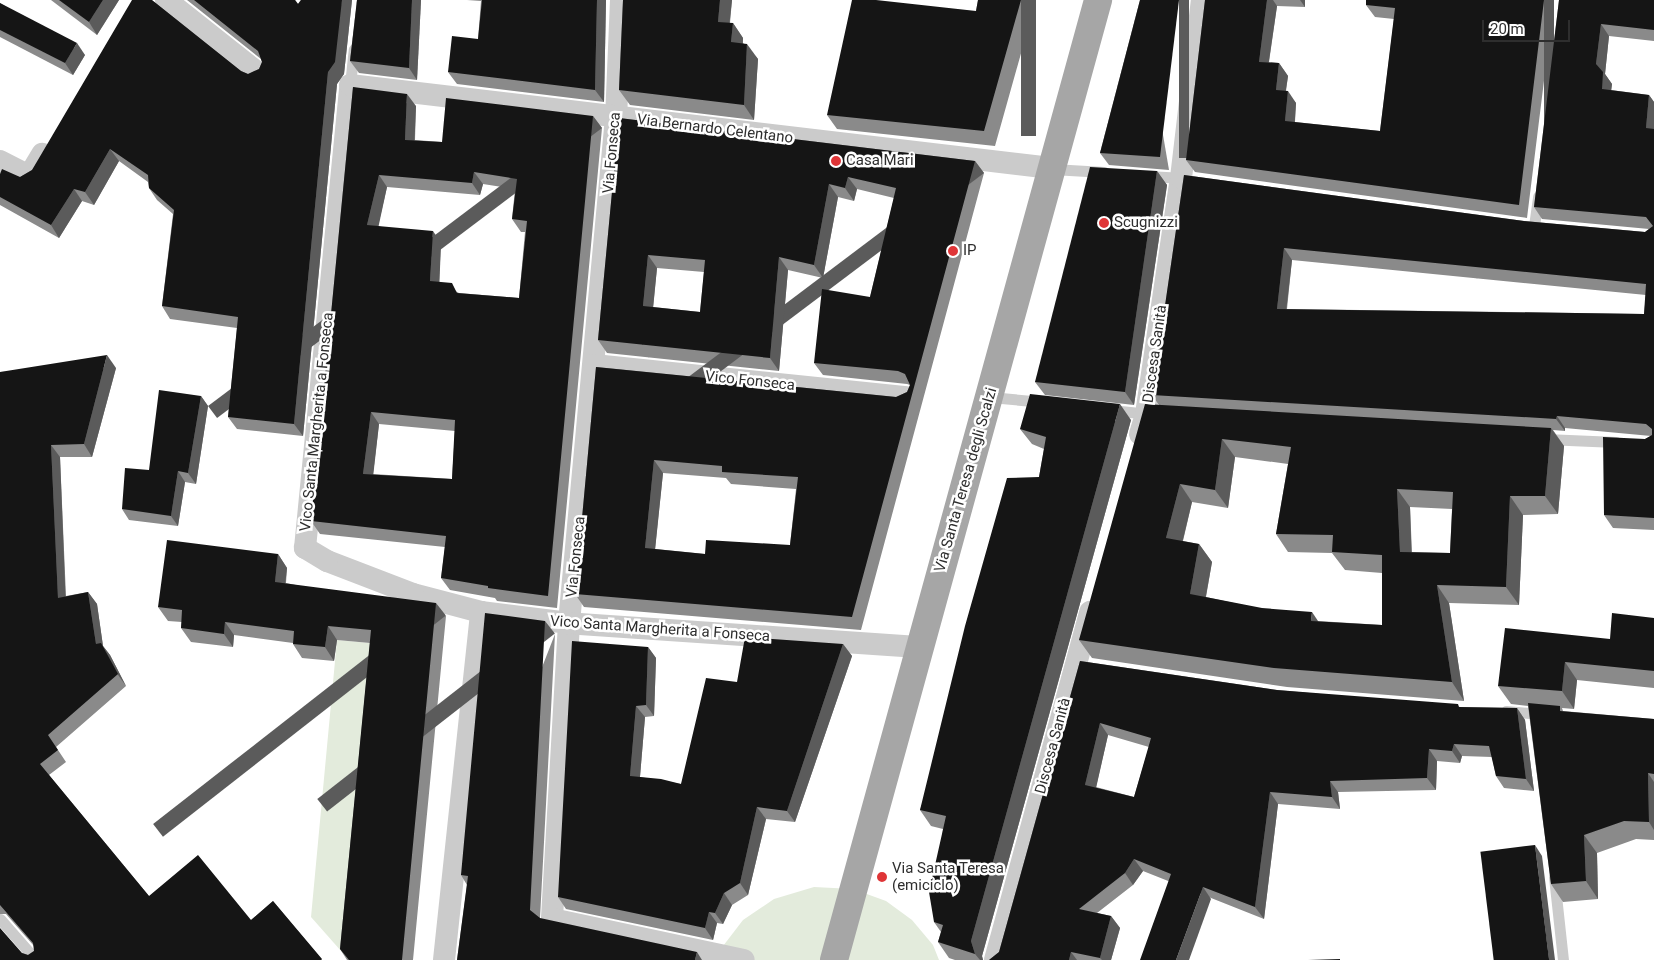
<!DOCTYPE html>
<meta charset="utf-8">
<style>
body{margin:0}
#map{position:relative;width:1654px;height:960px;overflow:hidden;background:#fff;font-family:Roboto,sans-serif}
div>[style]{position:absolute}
.green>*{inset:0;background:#e3ebdc}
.service>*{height:11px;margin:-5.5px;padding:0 5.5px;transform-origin:5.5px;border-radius:5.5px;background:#cbcbcb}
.minor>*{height:22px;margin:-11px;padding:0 11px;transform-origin:11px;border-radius:11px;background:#cbcbcb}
.primary>*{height:28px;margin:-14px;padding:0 14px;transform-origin:14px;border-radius:14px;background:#a6a6a6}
.wall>*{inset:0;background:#8a8a8a}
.shaded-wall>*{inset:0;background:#5b5b5b;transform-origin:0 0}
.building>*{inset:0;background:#151515;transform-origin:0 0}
.dots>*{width:14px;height:14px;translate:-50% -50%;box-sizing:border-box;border:2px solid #fff;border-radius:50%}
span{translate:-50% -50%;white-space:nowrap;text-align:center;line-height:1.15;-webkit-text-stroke:5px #fff;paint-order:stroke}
.street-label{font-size:15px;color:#2e2e2e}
.poi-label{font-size:15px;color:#2e2e2e}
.left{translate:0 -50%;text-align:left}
.scale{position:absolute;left:1482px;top:20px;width:88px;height:22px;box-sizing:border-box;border:2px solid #2e2e2e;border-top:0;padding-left:6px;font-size:15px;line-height:18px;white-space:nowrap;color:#2e2e2e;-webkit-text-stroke:4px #fff;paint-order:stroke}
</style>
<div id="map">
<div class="green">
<i style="clip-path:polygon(337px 640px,380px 644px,349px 960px,311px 917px)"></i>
<i style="clip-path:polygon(814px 887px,853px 889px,886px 901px,912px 920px,933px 945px,939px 960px,717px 960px,720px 950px,743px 920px,774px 899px)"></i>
</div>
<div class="service">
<i style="left:350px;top:85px;width:36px;rotate:-84deg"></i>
<i style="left:1052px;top:169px;width:52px;rotate:3.3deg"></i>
<i style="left:1147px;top:176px;width:37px;rotate:3deg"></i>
<i style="left:1534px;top:226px;width:30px;rotate:-82deg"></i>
<i style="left:990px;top:397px;width:53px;rotate:5.4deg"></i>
<i style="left:1111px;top:410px;width:38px;rotate:6deg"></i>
<i style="left:1545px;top:439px;width:71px;rotate:2.4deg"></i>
<i style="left:1506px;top:711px;width:37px;rotate:5deg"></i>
<i style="left:1554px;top:877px;width:83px;rotate:83.8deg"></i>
<i style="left:0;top:919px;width:55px;rotate:48.7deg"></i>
</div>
<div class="minor">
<i style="left:166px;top:0;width:117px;rotate:38.4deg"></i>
<i style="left:621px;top:0;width:117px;rotate:92.4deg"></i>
<i style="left:616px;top:117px;width:508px;rotate:95.31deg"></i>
<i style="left:569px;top:623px;width:296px;rotate:93.3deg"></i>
<i style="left:552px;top:919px;width:196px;rotate:12.1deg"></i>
<i style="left:0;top:161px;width:33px;rotate:27deg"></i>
<i style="left:29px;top:176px;width:26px;rotate:-59deg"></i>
<i style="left:594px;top:365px;width:314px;rotate:5.9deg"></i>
<i style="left:1140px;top:434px;width:21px;rotate:-73deg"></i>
<i style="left:1146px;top:414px;width:239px;rotate:-81.6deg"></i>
<i style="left:1181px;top:178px;width:179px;rotate:-83.3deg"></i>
<i style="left:918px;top:647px;width:350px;rotate:-176.1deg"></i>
<i style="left:569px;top:623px;width:89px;rotate:-172.9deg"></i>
<i style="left:481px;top:612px;width:70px;rotate:-165.2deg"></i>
<i style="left:413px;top:594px;width:92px;rotate:-159deg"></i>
<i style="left:327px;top:561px;width:26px;rotate:-149deg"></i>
<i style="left:305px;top:548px;width:465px;rotate:-84.4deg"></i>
<i style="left:350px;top:85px;width:706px;rotate:6.75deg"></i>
<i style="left:444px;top:960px;width:350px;rotate:-83.9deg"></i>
<i style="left:995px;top:960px;width:361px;rotate:-74.7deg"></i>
</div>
<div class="primary">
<i style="left:834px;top:960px;width:996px;rotate:-74.62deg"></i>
</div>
<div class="wall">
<i style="clip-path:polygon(51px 0,119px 0,97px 35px)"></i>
<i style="clip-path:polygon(187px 0,295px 0,298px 4px,301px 0,352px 0,344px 74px,337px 84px,303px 436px,237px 429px,228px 417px,237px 328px,170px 319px,162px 306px,173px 214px,157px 200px,149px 188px,148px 182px,119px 161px,94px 205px,82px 201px,59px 238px,0 205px,0 174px,20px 177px,32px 170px,154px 2px,241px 71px,248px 74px,259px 69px,262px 62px,261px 59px)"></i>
<i style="clip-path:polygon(357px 0,421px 0,417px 80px,359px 73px,350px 61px)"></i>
<i style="clip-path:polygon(467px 0,606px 0,604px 102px,457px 84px,448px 72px,478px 39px,481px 1px)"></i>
<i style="clip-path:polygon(623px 0,732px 0,730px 23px,733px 23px,743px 38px,743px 43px,758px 59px,754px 120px,630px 105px,619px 90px)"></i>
<i style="clip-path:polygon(978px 0,1036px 0,995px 146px,837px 129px,827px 115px,976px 11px)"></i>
<i style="clip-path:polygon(1140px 0,1169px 170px,1109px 165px,1100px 153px)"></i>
<i style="clip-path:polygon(1205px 0,1305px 0,1305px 7px,1277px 6px,1269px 62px,1279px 63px,1288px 76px,1286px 91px,1296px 103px,1295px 122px,1380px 131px,1394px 19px,1375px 17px,1366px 5px,1366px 0,1554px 0,1527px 218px,1195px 172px,1186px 160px)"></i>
<i style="clip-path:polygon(evenodd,1559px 0,1654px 0,1654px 41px,1609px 36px,1605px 74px,1612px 84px,1611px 90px,1649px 95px,1654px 102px,1654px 530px,1613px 528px,1604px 515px,1645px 439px,1651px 436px,1565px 428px,1565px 431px,1553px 430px,1564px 446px,1558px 514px,1523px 515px,1519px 605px,1449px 603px,1464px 701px,1287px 687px,1092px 658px,1079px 640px,1159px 405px,1152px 395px,1184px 175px,1524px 221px,1645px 232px,1649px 229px,1542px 219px,1534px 207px,1559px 0,1292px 260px,1646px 295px,1644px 314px,1287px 309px,1292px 260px,1559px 0,1235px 457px,1288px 464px,1276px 534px,1288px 552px,1332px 553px,1345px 570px,1382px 573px,1382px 625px,1318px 621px,1206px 597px,1212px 562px,1199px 544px,1183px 541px,1192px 502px,1228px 508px,1235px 457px,1559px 0,1410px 507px,1452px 509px,1450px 553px,1412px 552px,1410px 507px)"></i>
<i style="clip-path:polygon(0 3px,85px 55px,73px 75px,0 37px)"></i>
<i style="clip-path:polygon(evenodd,353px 87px,416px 106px,415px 140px,442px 142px,593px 116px,602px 128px,557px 608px,497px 601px,495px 598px,450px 590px,441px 578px,445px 547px,320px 534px,311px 521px,353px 87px,483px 184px,515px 189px,512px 219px,521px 232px,525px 232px,519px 298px,459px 293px,439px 282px,441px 243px,378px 226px,387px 187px,480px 195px,483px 184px,353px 87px,379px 424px,455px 431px,452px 479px,373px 474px,379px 424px)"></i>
<i style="clip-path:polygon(evenodd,619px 118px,975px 161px,984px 173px,861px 630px,584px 607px,575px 594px,596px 367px,896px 397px,907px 392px,910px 385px,907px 384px,823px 375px,814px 363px,870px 297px,894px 198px,857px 189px,854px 201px,838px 197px,823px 278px,788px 270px,779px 371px,607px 353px,598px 340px,619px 118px,657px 268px,704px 272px,700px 312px,653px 307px,657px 268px,619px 118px,663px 473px,726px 478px,731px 484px,796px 489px,790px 545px,705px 554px,655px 549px,663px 473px)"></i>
<i style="clip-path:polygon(1157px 171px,1167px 185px,1134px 405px,1045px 395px,1035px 382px)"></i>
<i style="clip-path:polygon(116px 368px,92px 457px,60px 457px,66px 596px,88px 592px,97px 604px,103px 646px,110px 655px,126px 686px,56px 747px,66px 762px,49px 775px,149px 896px,251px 920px,273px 901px,322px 960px,0 960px,22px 953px,28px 955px,34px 951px,34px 946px,6px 914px,0 914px,0 372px)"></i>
<i style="clip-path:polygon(201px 396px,208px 406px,196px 484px,185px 482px,178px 526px,129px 520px,122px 509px)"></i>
<i style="clip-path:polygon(1131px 420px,982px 956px,983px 960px,955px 960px,949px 958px,938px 942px,941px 932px,934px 922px,943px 829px,931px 826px,920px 810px,1039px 477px,1044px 449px,1032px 444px,1020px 429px)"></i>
<i style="clip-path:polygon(278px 554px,287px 568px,286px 583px,446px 616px,413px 960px,347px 960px,340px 949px,370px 643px,337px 640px,334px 661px,302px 658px,293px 644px,293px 643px,234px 635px,233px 647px,191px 642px,181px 628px,182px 622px,168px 621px,158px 607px)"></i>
<i style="clip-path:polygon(1654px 618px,1654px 688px,1577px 680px,1574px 709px,1562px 708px,1563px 711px,1654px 719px,1654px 840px,1636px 839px,1597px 853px,1598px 899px,1563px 902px,1551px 884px,1528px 706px,1511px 704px,1498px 686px,1610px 639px)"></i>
<i style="clip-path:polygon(555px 634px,540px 918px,457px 960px,467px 885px,461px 875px)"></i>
<i style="clip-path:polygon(843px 644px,852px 656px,795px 822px,766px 819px,748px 895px,732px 905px,723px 924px,717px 923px,713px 940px,566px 909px,558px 897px,648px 647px,656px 658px,654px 716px,645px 717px,640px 777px,681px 784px,737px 682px)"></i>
<i style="clip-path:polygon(evenodd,1080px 661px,1277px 690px,1461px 707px,1517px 708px,1525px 720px,1534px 791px,1504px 788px,1496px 776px,1492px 757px,1462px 756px,1460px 763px,1437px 761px,1436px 790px,1338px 792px,1340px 809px,1278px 804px,1264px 919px,1143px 871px,1133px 885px,1097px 913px,1111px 916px,1120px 928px,1111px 960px,989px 960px,999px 952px,1080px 661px,1108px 735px,1149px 747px,1134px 797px,1096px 787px,1108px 735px)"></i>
</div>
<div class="shaded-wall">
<i style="clip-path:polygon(103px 0,119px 0,97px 35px,89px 22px)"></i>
<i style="clip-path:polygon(342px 0,352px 0,344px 74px,337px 84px,303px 436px,294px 424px,328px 72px)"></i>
<i style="clip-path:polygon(412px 0,421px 0,417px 80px,409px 68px)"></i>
<i style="clip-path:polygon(597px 0,606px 0,604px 102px,595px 90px)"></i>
<i style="clip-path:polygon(720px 0,732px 0,728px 37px,718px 22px)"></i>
<i style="left:1021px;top:0;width:15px;height:136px"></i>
<i style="left:1179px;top:0;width:10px;height:158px"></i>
<i style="clip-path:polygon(1267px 0,1273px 0,1277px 6px,1267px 74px,1259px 62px)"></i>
<i style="clip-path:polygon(1300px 0,1305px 0,1305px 7px)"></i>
<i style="left:1544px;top:0;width:10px;height:207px"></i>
<i style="clip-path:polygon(733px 23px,743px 38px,742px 56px,731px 42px)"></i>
<i style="clip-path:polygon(1601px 24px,1609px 36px,1605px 74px,1612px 84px,1610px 101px,1602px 89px,1596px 64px)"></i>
<i style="clip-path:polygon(77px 43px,85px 55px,73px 75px,65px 63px)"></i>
<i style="clip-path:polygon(747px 44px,758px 59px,754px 120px,744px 105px)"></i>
<i style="clip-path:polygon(1279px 63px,1288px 76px,1284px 102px,1276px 90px)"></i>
<i style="clip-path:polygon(1288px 91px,1296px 103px,1294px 133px,1285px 121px)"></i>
<i style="clip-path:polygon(407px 94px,416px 106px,414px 152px,405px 140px)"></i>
<i style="clip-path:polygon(1649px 95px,1654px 102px,1654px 140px,1646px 128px)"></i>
<i style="left:593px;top:116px;width:15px;height:482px;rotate:53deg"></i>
<i style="clip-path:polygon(110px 149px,119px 161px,94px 205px,85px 192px)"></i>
<i style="left:975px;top:161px;width:15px;height:472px;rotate:53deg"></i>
<i style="clip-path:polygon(1157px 171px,1167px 185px,1134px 405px,1125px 392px)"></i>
<i style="clip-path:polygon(474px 172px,483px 184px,480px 195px,472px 183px)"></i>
<i style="clip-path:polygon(379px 175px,387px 187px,376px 238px,367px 225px)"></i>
<i style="clip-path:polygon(848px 177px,857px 189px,854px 201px,845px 188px)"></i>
<i style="clip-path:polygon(829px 184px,838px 197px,823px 278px,814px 265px)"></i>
<i style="clip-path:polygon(74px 189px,82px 201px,59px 238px,51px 225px)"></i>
<i style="clip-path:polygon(433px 231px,441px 243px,439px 293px,430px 281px)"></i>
<i style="clip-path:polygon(1284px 248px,1292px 260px,1285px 321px,1277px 309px)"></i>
<i style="clip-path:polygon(648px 255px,657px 268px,652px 319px,643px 306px)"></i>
<i style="clip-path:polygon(779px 257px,788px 270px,779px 371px,770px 358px)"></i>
<i style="clip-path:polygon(107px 355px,116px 368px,92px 457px,84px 444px)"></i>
<i style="clip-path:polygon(201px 396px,208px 406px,196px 484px,188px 473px)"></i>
<i style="clip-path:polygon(1120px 404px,1131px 420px,982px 956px,983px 960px,980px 960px,975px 954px,971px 941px)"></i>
<i style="clip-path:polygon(371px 412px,379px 424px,372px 486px,363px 474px)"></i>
<i style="clip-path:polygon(1557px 416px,1565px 428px,1565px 431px,1556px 419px)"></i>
<i style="clip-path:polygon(1551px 428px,1564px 446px,1558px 514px,1545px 496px)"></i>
<i style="clip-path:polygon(1222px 439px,1235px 457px,1228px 508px,1215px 490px)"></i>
<i style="clip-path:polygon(51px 445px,60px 457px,66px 610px,58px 598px)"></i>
<i style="clip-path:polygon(654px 460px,663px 473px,654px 560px,645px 548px)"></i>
<i style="clip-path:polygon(178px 471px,185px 482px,178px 526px,171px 516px)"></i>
<i style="clip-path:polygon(1180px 484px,1192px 502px,1179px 556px,1166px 538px)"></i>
<i style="clip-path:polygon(1397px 489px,1410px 507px,1412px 570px,1400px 552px)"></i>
<i style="clip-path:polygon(1510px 496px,1523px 515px,1519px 605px,1506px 587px)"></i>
<i style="clip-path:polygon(1199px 544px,1212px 562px,1203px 612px,1190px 594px)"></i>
<i style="clip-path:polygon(278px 554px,287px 568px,284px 595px,275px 582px)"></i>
<i style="clip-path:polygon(1437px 585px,1449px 603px,1464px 701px,1452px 682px)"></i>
<i style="clip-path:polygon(88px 592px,97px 604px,103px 646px,110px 655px,126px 686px,96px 644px)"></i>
<i style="left:436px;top:603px;width:16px;height:359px;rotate:52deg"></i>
<i style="clip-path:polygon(1312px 612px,1324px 630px,1311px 621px)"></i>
<i style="left:545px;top:621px;width:16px;height:289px;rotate:52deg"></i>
<i style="clip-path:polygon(225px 622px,234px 635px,233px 647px,224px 634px)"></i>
<i style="clip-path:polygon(328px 626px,337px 640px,334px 661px,325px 647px)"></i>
<i style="clip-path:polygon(843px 644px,852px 656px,795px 822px,787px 811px)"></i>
<i style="clip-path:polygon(648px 647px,656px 658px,654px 716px,646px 705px)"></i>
<i style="clip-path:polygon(1565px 662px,1577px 680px,1574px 709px,1562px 691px)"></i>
<i style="clip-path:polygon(636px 706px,645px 717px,639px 788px,630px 776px)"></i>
<i style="clip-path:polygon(1517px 708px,1525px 720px,1534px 791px,1526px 779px)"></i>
<i style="clip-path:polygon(1100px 723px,1108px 735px,1094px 797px,1085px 785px)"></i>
<i style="clip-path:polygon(1454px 744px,1462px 756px,1460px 763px,1452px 751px)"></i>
<i style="clip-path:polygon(1429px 749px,1437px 761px,1436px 790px,1427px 778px)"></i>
<i style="clip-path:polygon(1648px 773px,1654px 782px,1654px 830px,1649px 822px)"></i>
<i style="clip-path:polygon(1330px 781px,1338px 792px,1340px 809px,1332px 797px)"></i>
<i style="clip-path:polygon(1270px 792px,1278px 804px,1264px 919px,1255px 907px)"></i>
<i style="clip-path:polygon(757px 807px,766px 819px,748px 895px,740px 883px)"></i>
<i style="clip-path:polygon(1584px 835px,1597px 853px,1598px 899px,1586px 881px)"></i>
<i style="clip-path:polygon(1535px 845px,1542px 856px,1555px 960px,1549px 960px)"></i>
<i style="clip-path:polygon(1134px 859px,1143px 871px,1133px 885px,1125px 873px)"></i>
<i style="clip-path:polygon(1203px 887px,1211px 899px,1189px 960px,1176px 960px)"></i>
<i style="clip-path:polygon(724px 893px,732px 905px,723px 924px,715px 913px)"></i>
<i style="clip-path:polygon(709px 912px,717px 923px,713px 940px,705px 928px)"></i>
<i style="clip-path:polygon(1111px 916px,1120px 928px,1111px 960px,1102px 960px,1100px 958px)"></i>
<i style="clip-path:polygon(697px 952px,702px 960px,695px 960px)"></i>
<i style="clip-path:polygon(1071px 952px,1077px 960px,1069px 960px)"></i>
</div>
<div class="building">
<i style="clip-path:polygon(59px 0,103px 0,89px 22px)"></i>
<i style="clip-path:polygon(132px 0,152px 0,241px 71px,248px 74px,259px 69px,262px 62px,258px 51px,194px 0,295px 0,298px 4px,301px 0,342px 0,335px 62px,328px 72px,294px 424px,228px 417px,238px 317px,162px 306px,174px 210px,149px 188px,148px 175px,110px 149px,85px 192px,74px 189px,51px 225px,0 197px,0 174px,2px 169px,20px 177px,32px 170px)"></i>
<i style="clip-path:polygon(357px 0,412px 0,409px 68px,350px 61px)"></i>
<i style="clip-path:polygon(482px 0,597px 0,595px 90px,448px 72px,452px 36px,478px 39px)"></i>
<i style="clip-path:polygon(623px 0,720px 0,718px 22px,733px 23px,731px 42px,747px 44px,744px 105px,619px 90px)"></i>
<i style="clip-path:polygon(852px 0,876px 0,976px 11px,978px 0,1021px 0,984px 131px,827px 115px)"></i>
<i style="clip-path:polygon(1140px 0,1179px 0,1160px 157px,1100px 153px)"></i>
<i style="clip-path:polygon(1205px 0,1267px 0,1259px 62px,1279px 63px,1276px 90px,1288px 91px,1285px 121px,1380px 131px,1395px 8px,1366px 5px,1366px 0,1544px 0,1519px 205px,1186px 160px)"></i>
<i style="clip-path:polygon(evenodd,1559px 0,1654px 0,1654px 30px,1601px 24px,1596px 64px,1603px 72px,1602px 89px,1649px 95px,1646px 128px,1654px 129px,1654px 518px,1604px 515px,1603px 437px,1645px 439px,1652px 435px,1652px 429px,1646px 424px,1557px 416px,1556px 419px,1152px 395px,1184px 175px,1524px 221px,1645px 232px,1653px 226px,1646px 217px,1534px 207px,1559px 0,1284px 248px,1646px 284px,1644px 314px,1277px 309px,1284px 248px)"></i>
<i style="clip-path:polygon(0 3px,77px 43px,65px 63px,0 30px)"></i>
<i style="clip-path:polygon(evenodd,353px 87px,407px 94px,405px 140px,442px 142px,446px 98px,593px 116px,548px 596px,488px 588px,488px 586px,441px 578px,446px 536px,311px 521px,353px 87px,474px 172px,517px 179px,512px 219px,527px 221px,519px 298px,457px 293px,452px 283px,430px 281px,433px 231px,367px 225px,379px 175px,472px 183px,474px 172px,353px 87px,371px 412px,455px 420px,452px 479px,363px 474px,371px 412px)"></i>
<i style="clip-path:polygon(evenodd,619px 118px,975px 161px,852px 617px,575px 594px,596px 367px,896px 397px,907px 392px,910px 385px,905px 374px,898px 371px,814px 363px,822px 289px,870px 297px,896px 188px,848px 177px,845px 188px,829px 184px,814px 265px,779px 257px,770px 358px,598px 340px,619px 118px,648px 255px,705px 260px,700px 312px,643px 306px,648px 255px,619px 118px,654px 460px,722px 466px,722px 472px,798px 477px,790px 545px,706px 540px,705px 554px,645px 548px,654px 460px)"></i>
<i style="clip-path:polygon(1090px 167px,1157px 171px,1125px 392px,1035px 382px)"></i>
<i style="clip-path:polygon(107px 355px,84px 444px,51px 445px,58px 598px,88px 592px,96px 644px,101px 643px,118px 674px,48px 735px,58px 750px,40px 764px,149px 896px,198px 855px,251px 920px,273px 901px,322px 959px,321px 960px,0 960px,0 928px,22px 953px,28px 955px,34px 951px,33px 943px,0 905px,0 372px)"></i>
<i style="clip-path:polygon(159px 390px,201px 396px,188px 473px,178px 471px,171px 516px,122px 509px,125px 468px,149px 470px)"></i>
<i style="clip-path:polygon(1030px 394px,1120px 404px,971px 941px,975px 954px,938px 942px,943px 925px,934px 922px,929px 892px,946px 816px,920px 810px,965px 626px,1007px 478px,1039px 477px,1046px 437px,1020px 429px)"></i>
<i style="clip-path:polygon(evenodd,1145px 404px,1551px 428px,1545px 496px,1510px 496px,1506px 587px,1437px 585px,1452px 682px,1274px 668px,1079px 640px,1145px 404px,1222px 439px,1291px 447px,1276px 534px,1333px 535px,1332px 552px,1382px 555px,1382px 625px,1311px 621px,1312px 612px,1262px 608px,1190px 594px,1199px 544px,1166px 538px,1180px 484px,1215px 490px,1222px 439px,1145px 404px,1397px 489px,1453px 492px,1450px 553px,1400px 552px,1397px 489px)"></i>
<i style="clip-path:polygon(167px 540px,278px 554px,275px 582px,436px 603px,402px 960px,349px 960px,340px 949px,371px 630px,328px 626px,325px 647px,293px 644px,294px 631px,225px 622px,224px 634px,181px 628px,182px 610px,158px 607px)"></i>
<i style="clip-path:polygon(485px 613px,545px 621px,530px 910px,540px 918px,697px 952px,695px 960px,457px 960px,468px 876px,461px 875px)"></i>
<i style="clip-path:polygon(1612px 613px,1654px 618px,1654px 671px,1565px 662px,1562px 691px,1498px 686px,1505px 628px,1610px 639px)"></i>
<i style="clip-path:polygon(745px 637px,843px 644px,787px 811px,757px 807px,740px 883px,724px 893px,715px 913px,709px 912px,705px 928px,558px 897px,572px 641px,648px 647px,646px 705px,636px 706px,630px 776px,661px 779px,681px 784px,706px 678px,737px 682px)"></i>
<i style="clip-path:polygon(evenodd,1080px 661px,1277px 690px,1458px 704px,1459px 707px,1517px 708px,1526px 779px,1496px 776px,1489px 746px,1454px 744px,1452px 751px,1429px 749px,1427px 778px,1330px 781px,1332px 797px,1270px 792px,1255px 907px,1203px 887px,1176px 960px,1140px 960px,1171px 874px,1134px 859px,1125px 873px,1079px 909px,1111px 916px,1100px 958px,1071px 952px,1069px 960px,989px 960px,999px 952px,1080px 661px,1100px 723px,1151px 738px,1134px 797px,1085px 785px,1100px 723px)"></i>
<i style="clip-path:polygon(1528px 703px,1560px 706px,1560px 711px,1654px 719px,1654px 774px,1648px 773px,1649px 822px,1624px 821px,1584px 835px,1586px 881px,1551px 884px)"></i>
<i style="left:1535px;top:845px;width:116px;height:55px;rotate:83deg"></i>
<i style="clip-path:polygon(1340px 959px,1340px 960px,1308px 960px)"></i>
</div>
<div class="dots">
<i style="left:836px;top:161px;background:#df3537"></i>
<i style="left:1104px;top:223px;background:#df3537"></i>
<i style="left:953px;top:251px;background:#df3537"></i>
<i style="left:882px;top:877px;background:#df3537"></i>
</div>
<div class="street-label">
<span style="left:715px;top:129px;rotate:7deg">Via Bernardo Celentano</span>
<span style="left:612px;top:153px;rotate:-85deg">Via Fonseca</span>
<span style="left:1155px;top:354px;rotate:-82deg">Discesa Sanità</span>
<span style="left:750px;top:381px;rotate:6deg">Vico Fonseca</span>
<span style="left:317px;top:422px;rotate:-84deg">Vico Santa Margherita a Fonseca</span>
<span style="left:966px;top:480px;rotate:-74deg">Via Santa Teresa degli Scalzi</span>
<span style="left:576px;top:557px;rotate:-84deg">Via Fonseca</span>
<span style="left:660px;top:629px;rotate:4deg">Vico Santa Margherita a Fonseca</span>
<span style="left:1053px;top:746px;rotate:-75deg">Discesa Sanità</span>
</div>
<div class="poi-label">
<span class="left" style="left:846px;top:161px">Casa Mari</span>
<span class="left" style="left:1114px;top:223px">Scugnizzi</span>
<span class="left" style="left:963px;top:251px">IP</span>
<span class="left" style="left:892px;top:877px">Via Santa Teresa<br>(emiciclo)</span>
</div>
<div class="scale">20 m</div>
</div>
